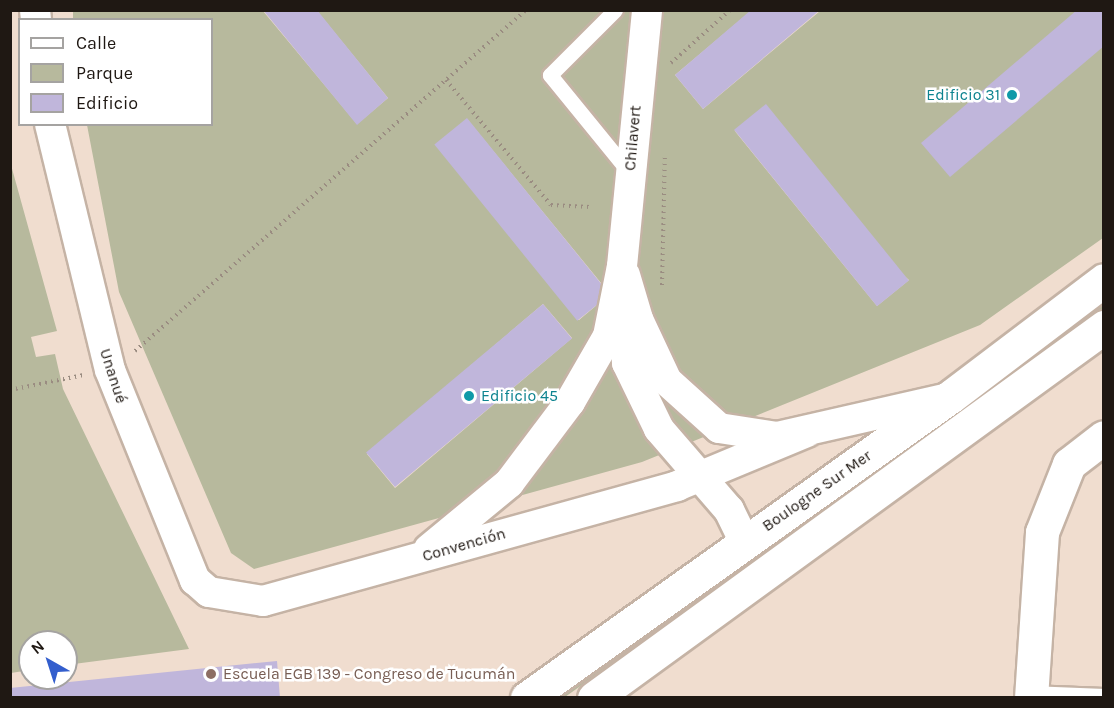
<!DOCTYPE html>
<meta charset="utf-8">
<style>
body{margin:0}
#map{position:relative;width:1114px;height:708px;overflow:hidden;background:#f0ddcf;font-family:Karla,sans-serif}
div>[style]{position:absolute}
.green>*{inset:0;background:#b7b99d}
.building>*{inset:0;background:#c0b6db;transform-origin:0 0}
.path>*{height:4px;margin-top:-2px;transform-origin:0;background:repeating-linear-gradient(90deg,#9a8c81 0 1.5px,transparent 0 6px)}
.roads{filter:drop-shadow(2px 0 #c5b3a5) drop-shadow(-2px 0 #c5b3a5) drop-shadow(0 2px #c5b3a5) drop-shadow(0 -2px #c5b3a5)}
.service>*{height:15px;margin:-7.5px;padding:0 7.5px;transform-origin:7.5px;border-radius:7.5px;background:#fff}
.minor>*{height:30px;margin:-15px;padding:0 15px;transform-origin:15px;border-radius:15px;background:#fff}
.tertiary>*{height:33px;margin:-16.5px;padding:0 16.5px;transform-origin:16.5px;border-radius:16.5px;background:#fff}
.secondary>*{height:33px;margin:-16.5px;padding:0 16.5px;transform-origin:16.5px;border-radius:16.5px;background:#fff}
.dots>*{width:16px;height:16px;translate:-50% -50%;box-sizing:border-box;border:3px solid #fff;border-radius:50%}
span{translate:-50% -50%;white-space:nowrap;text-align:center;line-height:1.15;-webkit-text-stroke:5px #fff;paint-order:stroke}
.culture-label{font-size:16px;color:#0d838f}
.right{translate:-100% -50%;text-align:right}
.left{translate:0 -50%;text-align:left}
.street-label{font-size:16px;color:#1f1813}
.education-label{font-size:16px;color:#785e54}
.frame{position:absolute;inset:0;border:12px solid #1f1813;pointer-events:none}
.legend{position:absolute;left:18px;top:18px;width:195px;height:108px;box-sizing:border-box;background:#fff;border:2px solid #a5a3a1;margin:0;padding:8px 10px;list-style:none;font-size:18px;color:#1f1813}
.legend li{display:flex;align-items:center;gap:12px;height:30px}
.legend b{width:30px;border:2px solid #a5a3a1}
.north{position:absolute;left:18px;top:630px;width:60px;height:60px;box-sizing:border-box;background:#fff;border:2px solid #a5a3a1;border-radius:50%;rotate:321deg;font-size:16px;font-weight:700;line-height:24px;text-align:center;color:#1f1813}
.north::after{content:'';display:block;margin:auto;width:21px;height:27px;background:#335ecd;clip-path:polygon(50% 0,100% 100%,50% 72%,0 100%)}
</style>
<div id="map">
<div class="green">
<i style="clip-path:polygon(evenodd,73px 11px,263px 11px,357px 124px,388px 98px,317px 11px,751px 11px,675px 75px,703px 109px,820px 11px,1077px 11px,1103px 46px,1103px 238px,980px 325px,642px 462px,254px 569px,231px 553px,119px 292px,87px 125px,212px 124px,212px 20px,73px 19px,73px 11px,467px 119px,610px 294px,579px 320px,578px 320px,467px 119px,73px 11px,734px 130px,909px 280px,877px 306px,734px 130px,73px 11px,543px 304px,572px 338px,395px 488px,367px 454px,543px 304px)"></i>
<i style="clip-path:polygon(11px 165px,57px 331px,31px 337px,36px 357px,55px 354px,63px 389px,189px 649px,66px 665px,66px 642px,30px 642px,30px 670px,11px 673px)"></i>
<i style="clip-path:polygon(1103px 297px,1103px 311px,1088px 325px,565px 697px,549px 698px)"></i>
</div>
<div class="building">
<i style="clip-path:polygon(263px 10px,317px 10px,388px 98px,357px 125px)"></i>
<i style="clip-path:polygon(751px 10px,820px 10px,703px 109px,675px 75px)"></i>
<i style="clip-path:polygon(1077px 10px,1104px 10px,1104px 46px,950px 177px,921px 143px)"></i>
<i style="left:766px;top:104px;width:227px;height:41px;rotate:51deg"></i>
<i style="left:467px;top:118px;width:227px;height:42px;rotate:51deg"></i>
<i style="left:543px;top:304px;width:45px;height:231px;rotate:50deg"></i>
<i style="clip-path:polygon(277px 661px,280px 698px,10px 698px,10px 688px)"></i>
</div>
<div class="path">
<i style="left:671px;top:63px;width:79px;rotate:-41.9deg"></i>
<i style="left:446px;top:80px;width:163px;rotate:50deg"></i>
<i style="left:551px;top:205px;width:39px;rotate:3deg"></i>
<i style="left:662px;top:285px;width:130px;rotate:-88.7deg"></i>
<i style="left:135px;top:351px;width:519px;rotate:-41.09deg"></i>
<i style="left:10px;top:390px;width:75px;rotate:-11.6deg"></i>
</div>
<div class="roads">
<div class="service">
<i style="left:615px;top:10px;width:92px;rotate:135deg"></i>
<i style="left:550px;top:75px;width:127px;rotate:50.8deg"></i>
<i style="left:1029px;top:693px;width:75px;rotate:2.3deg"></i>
</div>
<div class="minor">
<i style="left:35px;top:10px;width:10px;rotate:84deg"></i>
<i style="left:50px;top:124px;width:253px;rotate:76.3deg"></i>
<i style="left:110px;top:370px;width:227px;rotate:68deg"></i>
<i style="left:195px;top:580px;width:18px;rotate:41deg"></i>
<i style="left:209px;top:592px;width:55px;rotate:9.5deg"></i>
<i style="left:263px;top:601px;width:430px;rotate:-15.5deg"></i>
<i style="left:677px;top:486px;width:141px;rotate:-22.6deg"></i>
<i style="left:625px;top:275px;width:46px;rotate:73.5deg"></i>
<i style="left:638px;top:319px;width:68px;rotate:64.9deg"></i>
<i style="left:667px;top:381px;width:70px;rotate:42.1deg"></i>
<i style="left:719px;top:428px;width:59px;rotate:8.8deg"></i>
<i style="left:777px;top:437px;width:175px;rotate:-12.8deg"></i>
<i style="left:623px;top:308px;width:55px;rotate:85.8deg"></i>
<i style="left:627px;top:363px;width:73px;rotate:64.1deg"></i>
<i style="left:659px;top:429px;width:107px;rotate:49.2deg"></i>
<i style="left:729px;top:510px;width:37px;rotate:64deg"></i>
<i style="left:429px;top:549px;width:104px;rotate:-39.5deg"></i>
<i style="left:509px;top:483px;width:101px;rotate:-53deg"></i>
<i style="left:570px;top:402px;width:76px;rotate:-60.1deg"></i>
<i style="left:608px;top:336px;width:71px;rotate:-78.7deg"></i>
<i style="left:622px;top:266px;width:257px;rotate:-84.4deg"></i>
</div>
<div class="tertiary">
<i style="left:1031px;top:698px;width:166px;rotate:-86.2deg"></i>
<i style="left:1042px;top:532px;width:73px;rotate:-68.3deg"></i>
<i style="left:1069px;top:464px;width:44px;rotate:-37.6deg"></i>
</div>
<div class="secondary">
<i style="left:527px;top:698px;width:519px;rotate:-35.44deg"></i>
<i style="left:950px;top:397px;width:193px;rotate:-37.2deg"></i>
<i style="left:594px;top:698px;width:631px;rotate:-36.03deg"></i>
</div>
</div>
<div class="dots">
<i style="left:1012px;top:95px;background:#0f9aa8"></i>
<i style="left:469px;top:396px;background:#0f9aa8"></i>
<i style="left:211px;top:674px;background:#8d6e63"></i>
</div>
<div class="culture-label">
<span class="right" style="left:1000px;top:95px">Edificio 31</span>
<span class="left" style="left:481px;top:396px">Edificio 45</span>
</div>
<div class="street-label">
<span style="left:633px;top:138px;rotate:-85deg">Chilavert</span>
<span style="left:113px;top:376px;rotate:72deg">Unanué</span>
<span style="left:817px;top:491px;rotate:-35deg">Boulogne Sur Mer</span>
<span style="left:464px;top:545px;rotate:-16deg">Convención</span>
</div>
<div class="education-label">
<span class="left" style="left:223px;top:674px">Escuela EGB 139 - Congreso de Tucumán</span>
</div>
<div class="frame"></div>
<ul class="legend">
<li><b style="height:8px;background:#fff"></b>Calle</li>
<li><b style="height:16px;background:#b7b99d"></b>Parque</li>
<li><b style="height:16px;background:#c0b6db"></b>Edificio</li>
</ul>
<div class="north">N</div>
</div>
